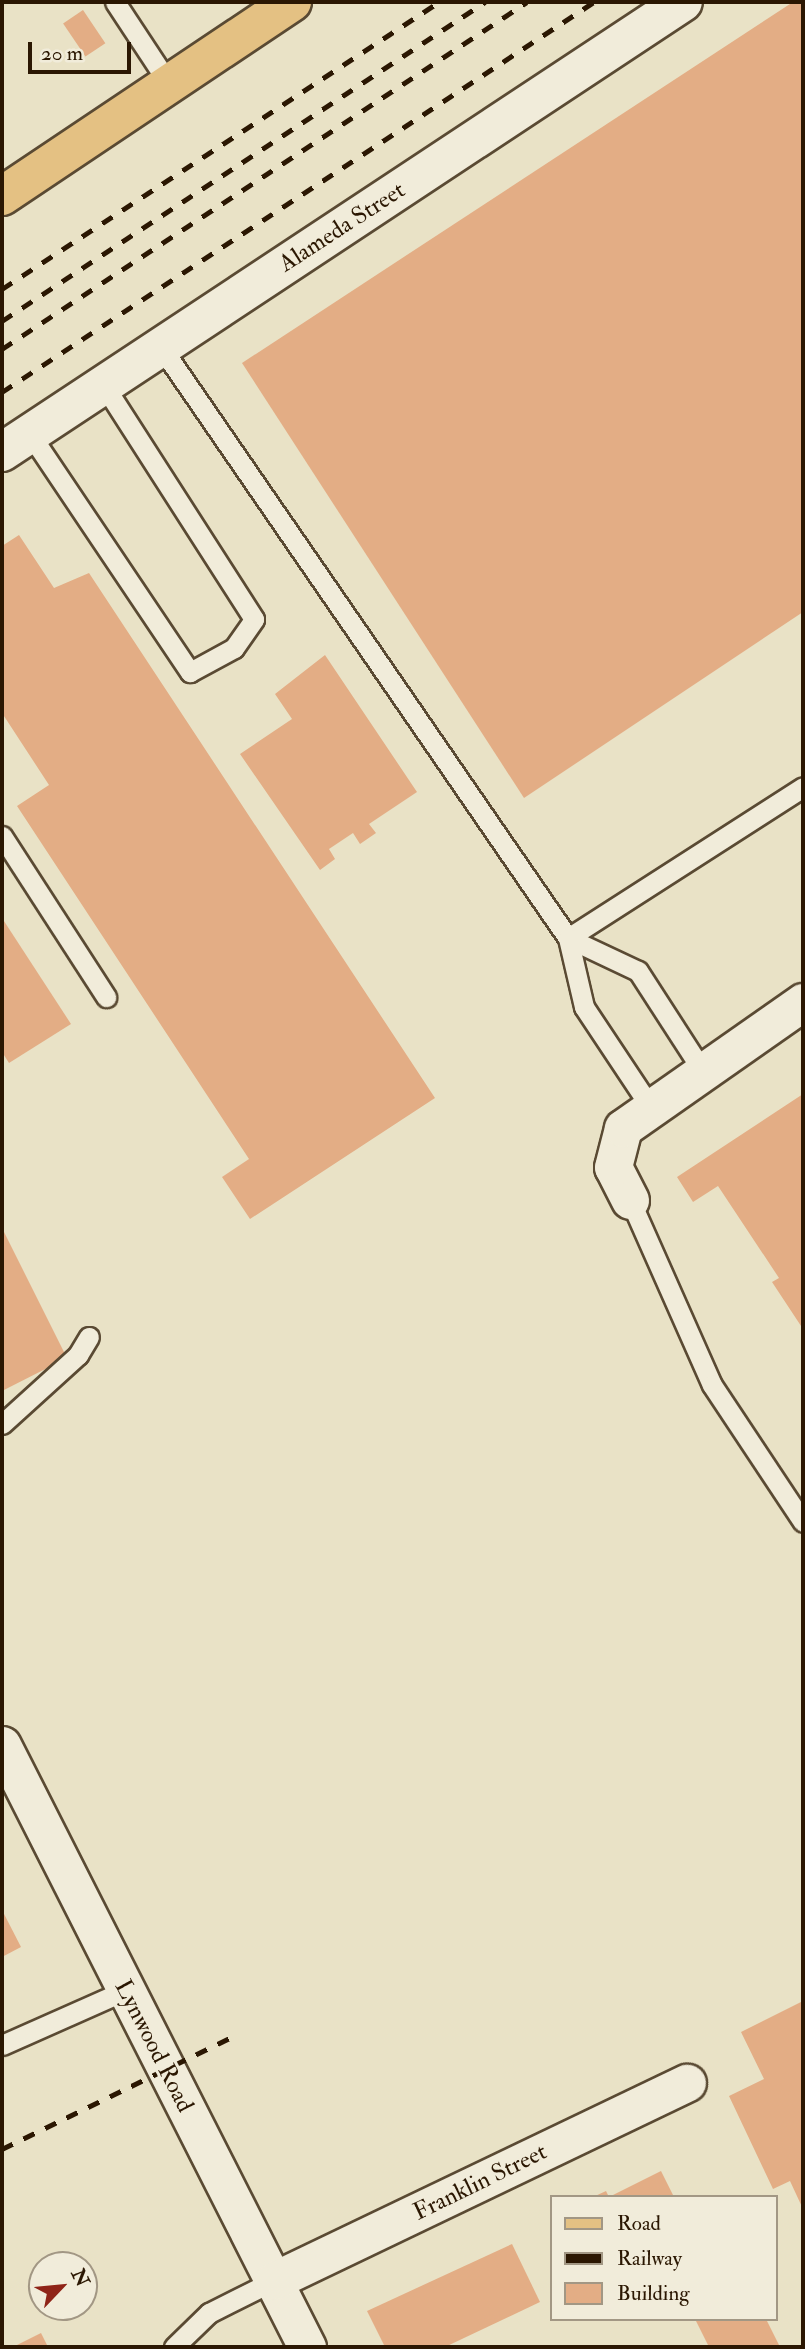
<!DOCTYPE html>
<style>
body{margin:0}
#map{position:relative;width:805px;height:2349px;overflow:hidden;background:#e9e2c6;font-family:"IM FELL Double Pica",serif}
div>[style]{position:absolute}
.building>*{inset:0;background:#e3ad85;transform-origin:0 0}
.roads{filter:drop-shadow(2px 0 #5a4a33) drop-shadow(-2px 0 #5a4a33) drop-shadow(0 2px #5a4a33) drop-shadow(0 -2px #5a4a33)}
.lane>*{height:19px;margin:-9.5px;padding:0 9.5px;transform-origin:9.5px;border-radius:9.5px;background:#f1ecda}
.street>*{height:37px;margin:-18.5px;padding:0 18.5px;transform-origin:18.5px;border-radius:18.5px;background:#f1ecda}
.secondary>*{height:38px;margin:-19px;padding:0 19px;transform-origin:19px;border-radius:19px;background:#f1ecda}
.primary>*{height:38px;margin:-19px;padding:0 19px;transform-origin:19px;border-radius:19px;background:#e4c183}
.rail>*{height:5px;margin-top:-2.5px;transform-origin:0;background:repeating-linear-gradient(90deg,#2b1702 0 12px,transparent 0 24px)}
span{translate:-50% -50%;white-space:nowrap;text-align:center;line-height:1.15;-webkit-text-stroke:6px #f1ecda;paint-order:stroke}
.street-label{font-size:24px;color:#2b1702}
.frame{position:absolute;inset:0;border:4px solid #2b1702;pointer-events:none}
.legend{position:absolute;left:550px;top:2195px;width:228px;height:126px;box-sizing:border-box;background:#f1ecda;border:2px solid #a29784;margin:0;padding:9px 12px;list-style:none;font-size:21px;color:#2b1702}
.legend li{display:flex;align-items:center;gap:14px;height:35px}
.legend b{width:35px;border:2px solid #a29784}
.north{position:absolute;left:28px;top:2251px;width:70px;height:70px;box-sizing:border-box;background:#f1ecda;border:2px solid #a29784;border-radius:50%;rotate:64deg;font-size:19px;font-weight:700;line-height:28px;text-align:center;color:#2b1702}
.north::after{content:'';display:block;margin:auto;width:24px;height:32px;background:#8f2418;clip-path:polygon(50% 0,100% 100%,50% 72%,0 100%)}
.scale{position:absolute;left:28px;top:42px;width:103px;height:32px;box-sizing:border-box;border:4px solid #2b1702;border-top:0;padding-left:9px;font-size:21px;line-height:24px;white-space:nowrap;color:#2b1702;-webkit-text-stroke:5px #f1ecda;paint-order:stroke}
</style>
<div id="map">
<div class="building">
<i style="clip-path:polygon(793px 2px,803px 2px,803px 612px,524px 798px,242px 363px)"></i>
<i style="left:83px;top:10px;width:40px;height:24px;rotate:56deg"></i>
<i style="clip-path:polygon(19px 535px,54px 588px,89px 573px,435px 1098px,250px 1219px,222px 1177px,249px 1159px,17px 806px,49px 785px,2px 713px,2px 546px)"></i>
<i style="clip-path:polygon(325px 655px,417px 792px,369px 824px,376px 833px,360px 844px,353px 833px,329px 849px,335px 859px,320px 870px,240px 754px,292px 719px,275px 694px)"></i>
<i style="clip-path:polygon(2px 918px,71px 1024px,9px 1063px,2px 1052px)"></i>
<i style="clip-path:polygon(803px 1094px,803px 1329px,772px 1282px,779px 1278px,718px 1186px,693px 1202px,677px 1177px)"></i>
<i style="clip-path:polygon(2px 1228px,67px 1358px,2px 1391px)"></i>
<i style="clip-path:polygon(2px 1910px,21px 1947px,2px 1957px)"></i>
<i style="clip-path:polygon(803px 2001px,803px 2209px,790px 2181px,773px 2189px,729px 2096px,764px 2079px,741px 2032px)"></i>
<i style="clip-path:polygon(661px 2171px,674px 2197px,593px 2197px,606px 2191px,609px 2197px)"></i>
<i style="clip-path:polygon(512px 2244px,540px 2302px,445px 2347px,385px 2347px,367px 2311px)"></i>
<i style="clip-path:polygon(695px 2319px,766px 2319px,780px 2347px,709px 2347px)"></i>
<i style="clip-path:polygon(41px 2333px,48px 2347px,13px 2347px)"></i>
</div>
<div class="roads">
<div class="lane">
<i style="left:115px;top:2px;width:98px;rotate:56.6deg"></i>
<i style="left:161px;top:347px;width:718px;rotate:55.45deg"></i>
<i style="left:568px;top:938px;width:71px;rotate:76.9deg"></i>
<i style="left:584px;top:1007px;width:118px;rotate:56.4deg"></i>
<i style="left:30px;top:434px;width:287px;rotate:56.1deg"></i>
<i style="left:190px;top:672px;width:50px;rotate:-28.6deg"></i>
<i style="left:234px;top:648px;width:35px;rotate:-55deg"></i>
<i style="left:254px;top:619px;width:278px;rotate:-122.7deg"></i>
<i style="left:2px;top:836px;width:192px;rotate:57.1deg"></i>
<i style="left:568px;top:938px;width:279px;rotate:-32.7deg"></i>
<i style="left:568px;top:938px;width:77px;rotate:25.2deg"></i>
<i style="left:638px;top:971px;width:118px;rotate:57.1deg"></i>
<i style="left:630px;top:1200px;width:202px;rotate:66.1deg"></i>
<i style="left:712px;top:1385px;width:164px;rotate:56.4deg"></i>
<i style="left:2px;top:1424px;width:103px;rotate:-42.2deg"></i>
<i style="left:78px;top:1355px;width:21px;rotate:-59deg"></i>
<i style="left:2px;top:2045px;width:136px;rotate:-23.9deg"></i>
<i style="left:174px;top:2347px;width:49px;rotate:-44.2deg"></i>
<i style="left:209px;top:2313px;width:72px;rotate:-26.6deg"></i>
</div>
<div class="street">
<i style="left:630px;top:1200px;width:37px;rotate:-117deg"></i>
<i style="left:613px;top:1167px;width:40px;rotate:-75.6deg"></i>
<i style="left:623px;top:1128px;width:220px;rotate:-35deg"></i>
<i style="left:2px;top:1745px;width:675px;rotate:63.13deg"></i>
<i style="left:273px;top:2281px;width:459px;rotate:-25.6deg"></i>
</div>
<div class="secondary">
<i style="left:2px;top:452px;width:816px;rotate:-33.46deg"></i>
</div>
<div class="primary">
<i style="left:2px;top:196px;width:349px;rotate:-33.8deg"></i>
</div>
</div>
<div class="rail">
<i style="left:2px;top:289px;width:523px;rotate:-33.29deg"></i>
<i style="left:2px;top:321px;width:579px;rotate:-33.44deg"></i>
<i style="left:2px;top:349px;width:629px;rotate:-33.46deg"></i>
<i style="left:2px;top:392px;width:709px;rotate:-33.38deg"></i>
<i style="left:2px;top:2149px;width:258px;rotate:-26deg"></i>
</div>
<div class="street-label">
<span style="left:342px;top:227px;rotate:-33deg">Alameda Street</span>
<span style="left:154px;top:2046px;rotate:63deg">Lynwood Road</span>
<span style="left:480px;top:2182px;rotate:-26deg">Franklin Street</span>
</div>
<div class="frame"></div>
<ul class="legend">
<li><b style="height:9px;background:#e4c183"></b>Road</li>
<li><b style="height:9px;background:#2b1702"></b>Railway</li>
<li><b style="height:19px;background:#e3ad85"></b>Building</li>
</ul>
<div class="north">N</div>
<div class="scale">20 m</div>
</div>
